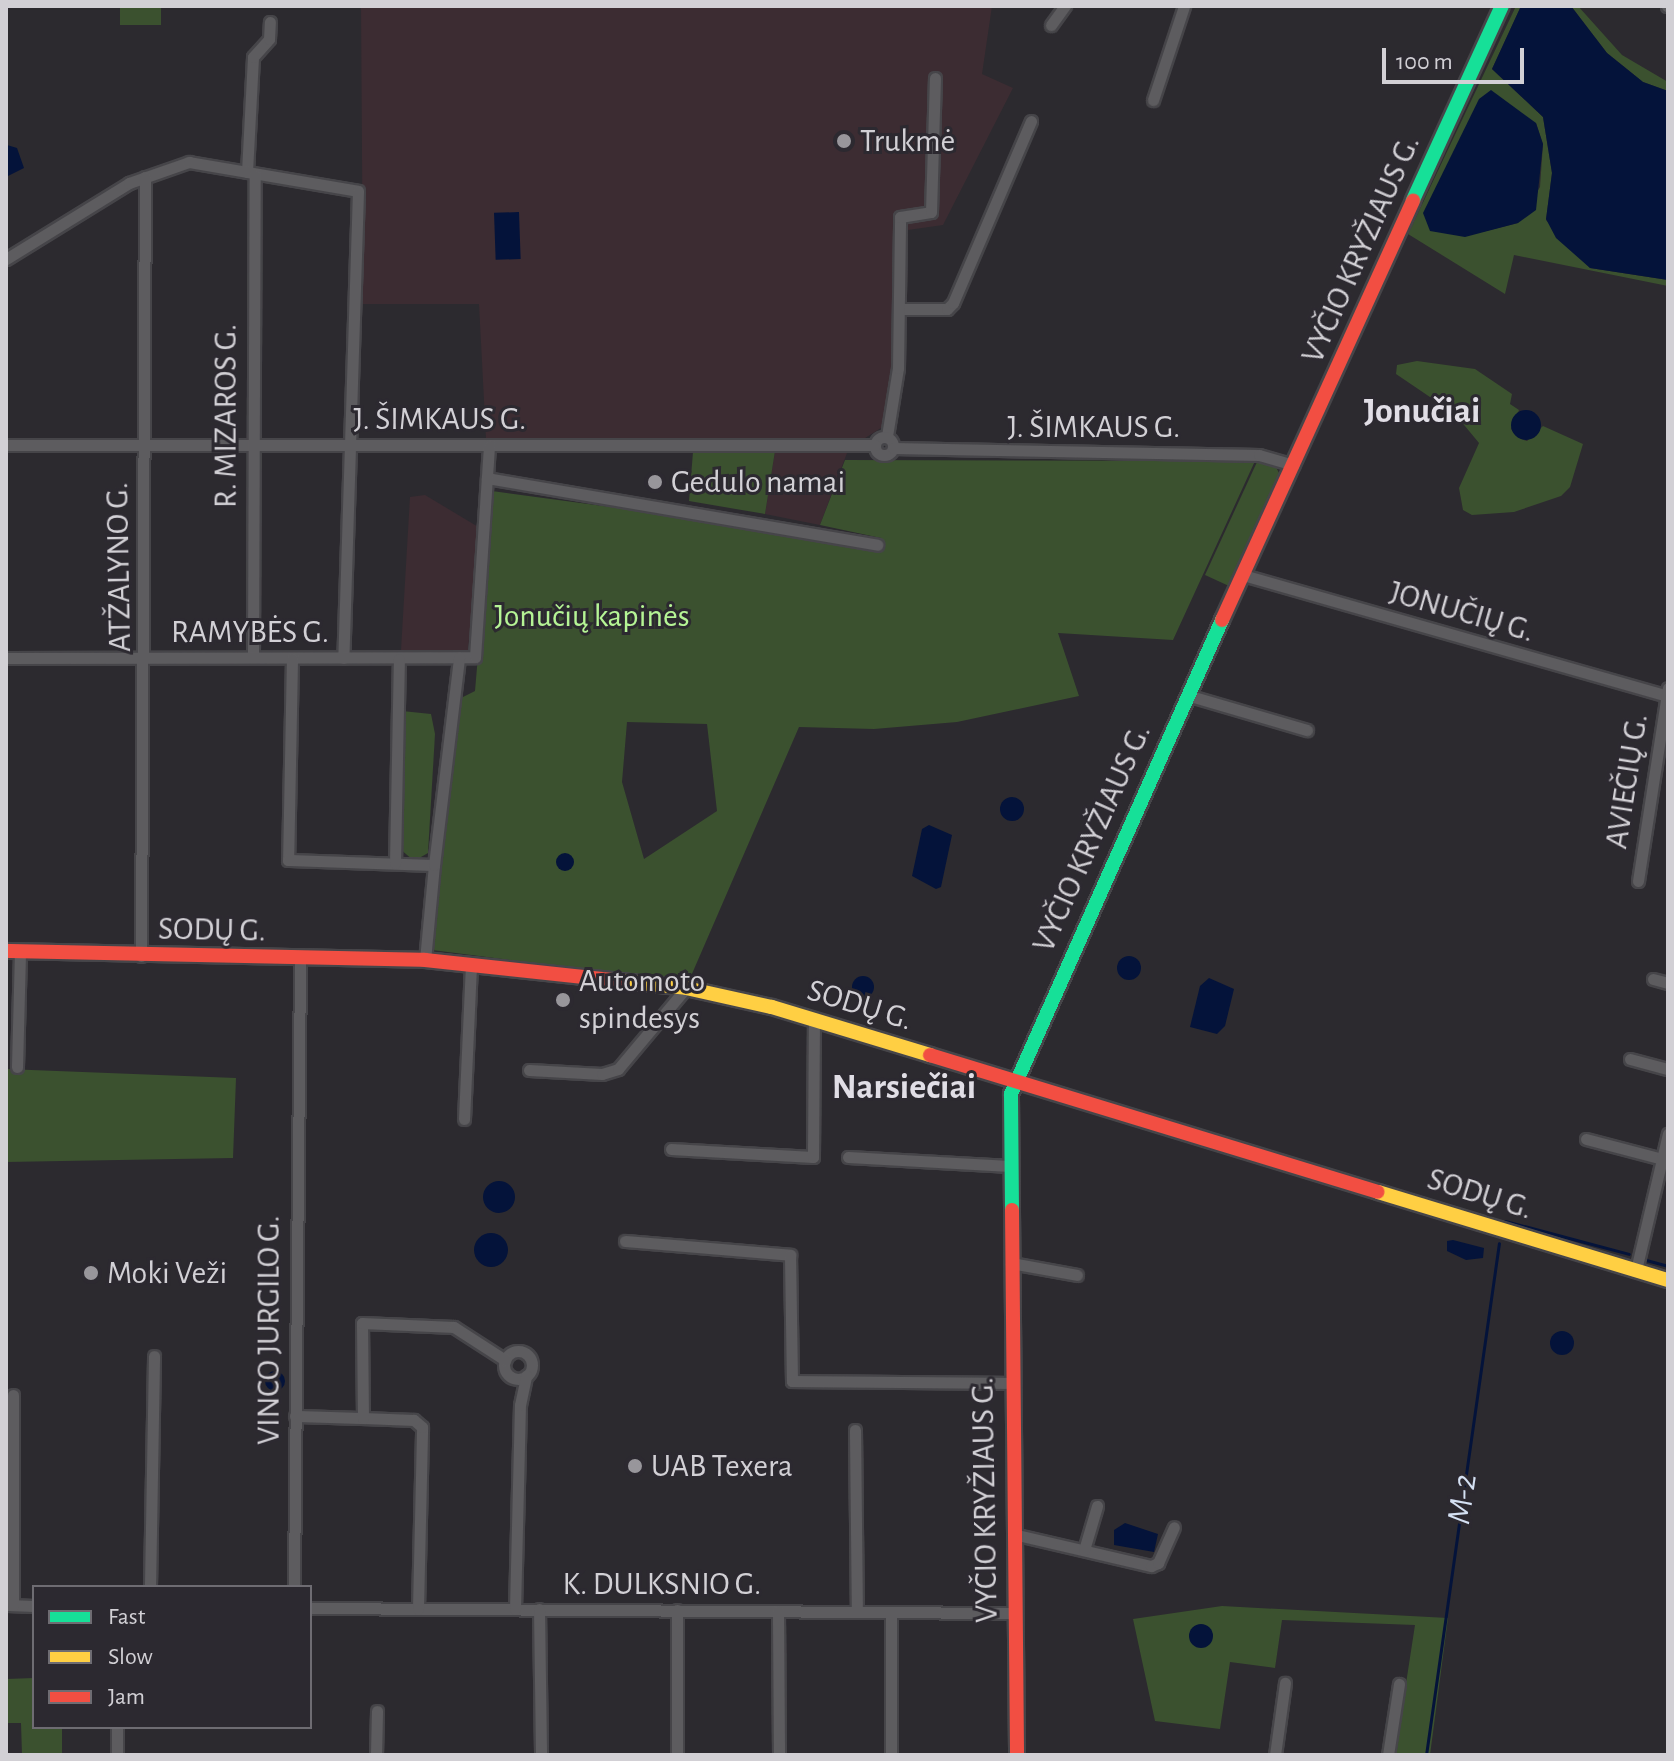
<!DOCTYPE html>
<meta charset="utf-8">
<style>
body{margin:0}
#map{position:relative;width:1674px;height:1761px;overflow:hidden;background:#2c2a2f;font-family:"Alegreya Sans",sans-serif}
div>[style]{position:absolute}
.industrial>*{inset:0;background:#3c2c32}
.green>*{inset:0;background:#3b512f;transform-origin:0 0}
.water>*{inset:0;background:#04133a;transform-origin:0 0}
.round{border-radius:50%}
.stream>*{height:3px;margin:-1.5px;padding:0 1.5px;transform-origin:1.5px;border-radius:1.5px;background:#04133a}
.roads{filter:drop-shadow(2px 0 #464549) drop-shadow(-2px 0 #464549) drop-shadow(0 2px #464549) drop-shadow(0 -2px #464549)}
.street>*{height:11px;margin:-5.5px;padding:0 5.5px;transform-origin:5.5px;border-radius:5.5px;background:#5d5c5f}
.street>.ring{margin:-5.5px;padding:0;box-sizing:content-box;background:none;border:11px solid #5d5c5f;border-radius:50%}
.fast>*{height:14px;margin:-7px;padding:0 7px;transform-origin:7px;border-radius:7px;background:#16e098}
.slow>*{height:14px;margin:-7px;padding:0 7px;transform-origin:7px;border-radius:7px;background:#ffcf43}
.jam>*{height:14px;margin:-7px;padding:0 7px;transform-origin:7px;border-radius:7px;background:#f24e42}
.dots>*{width:22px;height:22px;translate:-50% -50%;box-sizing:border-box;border:4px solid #2c2930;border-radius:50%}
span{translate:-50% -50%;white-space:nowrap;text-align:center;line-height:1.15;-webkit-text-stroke:6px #2c2930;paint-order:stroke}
.poi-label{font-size:32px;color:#d2d0d5}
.left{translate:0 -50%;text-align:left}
.street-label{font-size:32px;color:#d2d0d5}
.park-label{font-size:32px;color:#b5f495}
.water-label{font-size:34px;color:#d5e1f3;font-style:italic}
.quarter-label{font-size:36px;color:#e1dee6;font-weight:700}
.frame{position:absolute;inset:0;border:8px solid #d2d0d5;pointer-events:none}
.legend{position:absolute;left:32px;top:1585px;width:280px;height:144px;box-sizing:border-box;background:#2c2930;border:2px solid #6e6c72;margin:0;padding:10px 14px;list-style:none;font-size:24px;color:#d2d0d5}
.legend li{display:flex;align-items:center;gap:16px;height:40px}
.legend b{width:40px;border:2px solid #6e6c72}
.scale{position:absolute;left:1382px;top:48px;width:142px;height:36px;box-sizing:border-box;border:4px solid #d2d0d5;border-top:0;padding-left:10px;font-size:24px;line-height:28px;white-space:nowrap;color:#d2d0d5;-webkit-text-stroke:6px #2c2930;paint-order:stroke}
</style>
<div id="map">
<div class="industrial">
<i style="clip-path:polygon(361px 6px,992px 6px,982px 74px,1013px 88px,943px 225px,894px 232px,891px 405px,881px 428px,862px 440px,486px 439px,479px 304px,363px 304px)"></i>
<i style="clip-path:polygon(775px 451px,847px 453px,820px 525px,765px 514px)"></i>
<i style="clip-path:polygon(425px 495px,480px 528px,468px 650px,401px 650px,410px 497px)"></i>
</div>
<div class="green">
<i style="left:120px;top:6px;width:41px;height:19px"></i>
<i style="clip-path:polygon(evenodd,1516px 6px,1521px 6px,1492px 69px,1543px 117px,1552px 173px,1546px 220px,1590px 268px,1668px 280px,1668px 286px,1514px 255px,1505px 294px,1408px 234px,1516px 6px,1536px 123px,1543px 144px,1540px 187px,1518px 223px,1482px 232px,1536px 123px)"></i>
<i style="clip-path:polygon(1571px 6px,1578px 6px,1622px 55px,1668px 82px,1668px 91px,1643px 82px,1607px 53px)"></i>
<i style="clip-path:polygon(1417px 361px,1475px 369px,1512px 394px,1510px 404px,1519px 410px,1511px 429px,1521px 439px,1527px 441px,1543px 426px,1583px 444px,1570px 487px,1561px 496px,1514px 512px,1472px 515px,1463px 510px,1459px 488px,1479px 443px,1455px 414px,1396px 374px,1397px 365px)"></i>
<i style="clip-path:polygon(775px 451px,765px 514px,689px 501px,693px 452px)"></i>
<i style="clip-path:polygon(evenodd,845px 460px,1255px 461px,1173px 640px,1058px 633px,1079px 696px,957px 722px,874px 729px,799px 727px,688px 983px,432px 950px,455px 701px,475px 691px,492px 491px,707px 520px,876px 552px,881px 538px,820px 525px,845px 460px,627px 722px,707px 724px,717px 811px,644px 859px,622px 782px,627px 722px)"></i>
<i style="clip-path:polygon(1257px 462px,1276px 467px,1281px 477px,1229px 586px,1205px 575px)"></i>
<i style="clip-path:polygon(402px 711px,431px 714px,435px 734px,428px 853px,414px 861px,399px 848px)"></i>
<i style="clip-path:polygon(6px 1069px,236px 1078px,233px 1158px,6px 1162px)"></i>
<i style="clip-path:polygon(1222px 1606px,1448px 1618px,1430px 1755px,1395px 1755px,1415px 1625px,1282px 1620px,1275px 1668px,1230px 1662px,1220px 1729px,1155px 1721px,1133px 1619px)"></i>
<i style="clip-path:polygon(34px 1678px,34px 1727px,62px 1727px,62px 1755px,22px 1755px,21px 1723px,6px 1723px,6px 1679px)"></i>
</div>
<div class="water">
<i style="clip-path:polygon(1521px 6px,1571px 6px,1607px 53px,1643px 82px,1668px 91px,1668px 280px,1590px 268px,1556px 238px,1546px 219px,1552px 173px,1543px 117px,1492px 69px)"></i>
<i style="clip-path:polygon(1491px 90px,1536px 123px,1543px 144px,1536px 210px,1518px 223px,1465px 237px,1430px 231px,1423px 213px,1479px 99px)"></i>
<i style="clip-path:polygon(7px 145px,17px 148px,24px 168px,6px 177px)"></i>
<i style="left:519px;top:212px;width:47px;height:25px;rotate:88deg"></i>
<i class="round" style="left:1511px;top:410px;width:30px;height:30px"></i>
<i class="round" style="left:1000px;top:797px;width:24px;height:24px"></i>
<i style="clip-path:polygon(929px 825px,952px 835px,941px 887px,936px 889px,912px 876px,922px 829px)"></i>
<i class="round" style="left:556px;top:853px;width:18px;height:18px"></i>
<i class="round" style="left:1117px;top:956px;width:24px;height:24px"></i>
<i class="round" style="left:852px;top:976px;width:22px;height:22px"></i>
<i style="clip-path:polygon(1209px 978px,1234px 989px,1225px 1026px,1217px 1034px,1190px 1027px,1200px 986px)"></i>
<i class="round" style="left:483px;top:1181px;width:32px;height:32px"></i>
<i class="round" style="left:474px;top:1233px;width:34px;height:34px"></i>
<i style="clip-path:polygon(1453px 1240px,1484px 1248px,1483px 1258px,1466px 1260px,1447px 1251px,1447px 1241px)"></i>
<i class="round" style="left:1550px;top:1331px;width:24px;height:24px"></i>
<i class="round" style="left:265px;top:1371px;width:20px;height:20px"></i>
<i style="clip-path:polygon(1125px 1523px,1158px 1534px,1154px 1552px,1114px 1545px,1114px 1530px)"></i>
<i class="round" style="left:1189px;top:1624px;width:24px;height:24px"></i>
</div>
<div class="stream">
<i style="left:1505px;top:1221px;width:128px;rotate:14.9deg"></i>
<i style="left:1646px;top:1260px;width:23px;rotate:15deg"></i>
<i style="left:1426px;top:1755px;width:517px;rotate:-81.89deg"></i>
</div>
<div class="roads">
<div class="street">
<i style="left:1667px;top:6px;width:1px"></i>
<i style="left:1051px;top:25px;width:24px;rotate:-54deg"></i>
<i style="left:1153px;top:100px;width:99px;rotate:-71.7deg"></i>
<i style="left:247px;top:172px;width:115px;rotate:-87deg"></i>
<i style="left:253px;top:57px;width:24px;rotate:-48deg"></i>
<i style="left:269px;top:39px;width:17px;rotate:-87deg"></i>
<i style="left:6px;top:259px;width:145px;rotate:-31.7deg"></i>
<i style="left:129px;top:183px;width:64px;rotate:-19.3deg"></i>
<i style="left:189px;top:162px;width:171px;rotate:9.7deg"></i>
<i style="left:358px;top:191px;width:467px;rotate:91.8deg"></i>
<i style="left:899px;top:309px;width:48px"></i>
<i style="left:947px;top:309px;width:8px;rotate:-45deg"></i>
<i style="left:953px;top:303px;width:198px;rotate:-66.8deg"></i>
<i style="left:887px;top:436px;width:69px;rotate:-80.8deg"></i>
<i style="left:898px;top:368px;width:151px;rotate:-89.2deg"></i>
<i style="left:900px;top:217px;width:31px;rotate:-9deg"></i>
<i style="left:931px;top:212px;width:134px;rotate:-88.3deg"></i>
<i class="ring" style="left:875px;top:437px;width:7px;height:7px"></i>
<i style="left:6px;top:445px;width:869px"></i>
<i style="left:893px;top:448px;width:366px;rotate:1.1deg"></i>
<i style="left:1259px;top:455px;width:36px;rotate:16deg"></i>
<i style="left:487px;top:478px;width:396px;rotate:9.7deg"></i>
<i style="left:1243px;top:575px;width:442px;rotate:15.9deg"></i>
<i style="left:253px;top:657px;width:482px;rotate:-89.8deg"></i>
<i style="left:6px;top:658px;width:469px;rotate:-0.1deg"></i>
<i style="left:475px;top:657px;width:212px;rotate:-86.2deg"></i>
<i style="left:292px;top:658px;width:202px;rotate:91.1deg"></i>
<i style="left:288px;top:860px;width:146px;rotate:2deg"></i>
<i style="left:434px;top:865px;width:95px;rotate:95.4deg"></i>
<i style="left:1187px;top:695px;width:125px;rotate:16.3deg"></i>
<i style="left:395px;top:863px;width:204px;rotate:-88.9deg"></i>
<i style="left:434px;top:865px;width:209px;rotate:-83.1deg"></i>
<i style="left:1638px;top:881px;width:195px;rotate:-81.2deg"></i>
<i style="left:141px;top:956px;width:779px;rotate:-89.71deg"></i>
<i style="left:1653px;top:979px;width:16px;rotate:15deg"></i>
<i style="left:1630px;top:1059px;width:39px;rotate:15deg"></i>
<i style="left:17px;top:1067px;width:115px;rotate:-88.5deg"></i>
<i style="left:529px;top:1070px;width:73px;rotate:3.1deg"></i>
<i style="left:602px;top:1074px;width:17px;rotate:-17deg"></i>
<i style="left:618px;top:1069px;width:106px;rotate:-50deg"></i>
<i style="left:464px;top:1119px;width:156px;rotate:-87.4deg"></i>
<i style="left:1586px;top:1139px;width:79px;rotate:14.7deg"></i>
<i style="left:671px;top:1149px;width:142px;rotate:3.2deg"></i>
<i style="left:813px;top:1157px;width:138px;rotate:-89.6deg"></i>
<i style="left:848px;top:1157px;width:162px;rotate:3.2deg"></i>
<i style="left:625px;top:1241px;width:166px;rotate:4.8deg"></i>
<i style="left:790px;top:1255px;width:126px;rotate:89.1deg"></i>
<i style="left:792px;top:1381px;width:220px;rotate:0.5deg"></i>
<i style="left:1011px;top:1263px;width:67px;rotate:10.3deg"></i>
<i style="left:1636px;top:1270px;width:140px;rotate:-76.8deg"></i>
<i class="ring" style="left:504px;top:1351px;width:17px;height:17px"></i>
<i style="left:295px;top:1416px;width:68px;rotate:1.7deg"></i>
<i style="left:855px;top:1430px;width:182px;rotate:89.4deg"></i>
<i style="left:1013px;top:1534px;width:142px;rotate:13.1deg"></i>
<i style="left:1151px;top:1566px;width:8px;rotate:-23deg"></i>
<i style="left:1158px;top:1563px;width:39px;rotate:-66deg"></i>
<i style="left:1084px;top:1550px;width:46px;rotate:-73.5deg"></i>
<i style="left:150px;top:1587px;width:231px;rotate:-89deg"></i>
<i style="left:294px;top:1587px;width:627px;rotate:-89.45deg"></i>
<i style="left:7px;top:1605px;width:27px;rotate:2deg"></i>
<i style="left:13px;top:1605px;width:210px;rotate:-90deg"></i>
<i style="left:310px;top:1608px;width:704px;rotate:0.41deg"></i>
<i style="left:418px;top:1609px;width:182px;rotate:-88.7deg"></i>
<i style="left:422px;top:1427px;width:11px;rotate:-139deg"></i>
<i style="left:414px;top:1420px;width:51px;rotate:-177.8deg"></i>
<i style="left:363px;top:1418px;width:95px;rotate:-90.6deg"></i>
<i style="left:362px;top:1323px;width:92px;rotate:2.5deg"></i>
<i style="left:454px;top:1327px;width:61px;rotate:32.9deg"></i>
<i style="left:515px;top:1609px;width:204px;rotate:-88.6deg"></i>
<i style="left:520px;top:1405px;width:30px;rotate:-78deg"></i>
<i style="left:539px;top:1609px;width:146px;rotate:89.2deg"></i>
<i style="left:778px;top:1611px;width:144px;rotate:89.6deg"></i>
<i style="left:891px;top:1612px;width:143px;rotate:90deg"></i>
<i style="left:117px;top:1755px;width:28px;rotate:-90deg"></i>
<i style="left:376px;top:1755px;width:44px;rotate:-88.7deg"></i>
<i style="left:677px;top:1755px;width:145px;rotate:-90deg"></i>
<i style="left:1275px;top:1755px;width:73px;rotate:-82.1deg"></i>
<i style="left:1388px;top:1755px;width:72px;rotate:-81.2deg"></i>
</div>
<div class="fast">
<i style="left:1413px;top:200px;width:213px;rotate:-65.4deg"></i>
<i style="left:1012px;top:1210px;width:116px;rotate:-90.5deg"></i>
<i style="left:1011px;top:1094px;width:519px;rotate:-66deg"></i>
</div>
<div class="slow">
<i style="left:621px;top:981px;width:65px;rotate:6.1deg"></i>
<i style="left:686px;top:988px;width:88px;rotate:12.5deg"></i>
<i style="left:772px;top:1007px;width:165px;rotate:16.9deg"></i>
<i style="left:1378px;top:1192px;width:303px;rotate:16.9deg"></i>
</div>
<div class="jam">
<i style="left:1222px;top:620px;width:461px;rotate:-65.5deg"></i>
<i style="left:6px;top:951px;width:419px;rotate:1.2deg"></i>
<i style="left:425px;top:960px;width:197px;rotate:6.1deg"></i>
<i style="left:930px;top:1055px;width:468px;rotate:17deg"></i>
<i style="left:1012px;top:1210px;width:545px;rotate:89.47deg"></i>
</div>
</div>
<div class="dots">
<i style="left:844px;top:141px;background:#98969b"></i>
<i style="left:655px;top:482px;background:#98969b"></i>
<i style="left:563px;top:1000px;background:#98969b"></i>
<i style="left:91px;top:1273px;background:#98969b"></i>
<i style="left:635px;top:1466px;background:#98969b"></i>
</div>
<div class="poi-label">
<span class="left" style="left:860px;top:141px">Trukmė</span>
<span class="left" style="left:671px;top:482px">Gedulo namai</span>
<span class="left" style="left:579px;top:1000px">Automoto<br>spindesys</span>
<span class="left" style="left:107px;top:1273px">Moki Veži</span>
<span class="left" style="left:651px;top:1466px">UAB Texera</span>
</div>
<div class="street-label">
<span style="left:1361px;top:249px;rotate:-66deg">VYČIO KRYŽIAUS G.</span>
<span style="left:226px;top:416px;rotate:-90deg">R. MIZAROS G.</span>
<span style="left:440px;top:419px">J. ŠIMKAUS G.</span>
<span style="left:1094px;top:427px">J. ŠIMKAUS G.</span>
<span style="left:119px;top:567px;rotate:-91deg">ATŽALYNO G.</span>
<span style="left:1462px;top:612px;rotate:16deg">JONUČIŲ G.</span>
<span style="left:250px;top:632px">RAMYBĖS G.</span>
<span style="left:1627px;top:781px;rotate:-81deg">AVIEČIŲ G.</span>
<span style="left:1092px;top:838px;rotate:-66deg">VYČIO KRYŽIAUS G.</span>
<span style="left:212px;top:930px;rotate:1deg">SODŲ G.</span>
<span style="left:860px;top:1005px;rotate:17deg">SODŲ G.</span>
<span style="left:1480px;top:1194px;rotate:17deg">SODŲ G.</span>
<span style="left:269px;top:1330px;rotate:-90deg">VINCO JURGILO G.</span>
<span style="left:985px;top:1500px;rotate:-91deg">VYČIO KRYŽIAUS G.</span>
<span style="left:662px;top:1584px">K. DULKSNIO G.</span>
</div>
<div class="park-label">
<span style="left:592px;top:616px">Jonučių kapinės</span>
</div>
<div class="water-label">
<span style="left:1463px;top:1499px;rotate:-82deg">M-2</span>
</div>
<div class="quarter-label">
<span style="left:1422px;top:412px">Jonučiai</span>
<span style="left:904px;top:1088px">Narsiečiai</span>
</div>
<div class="frame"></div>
<ul class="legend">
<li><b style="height:10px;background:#16e098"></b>Fast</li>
<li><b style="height:10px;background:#ffcf43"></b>Slow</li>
<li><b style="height:10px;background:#f24e42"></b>Jam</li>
</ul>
<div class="scale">100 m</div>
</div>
